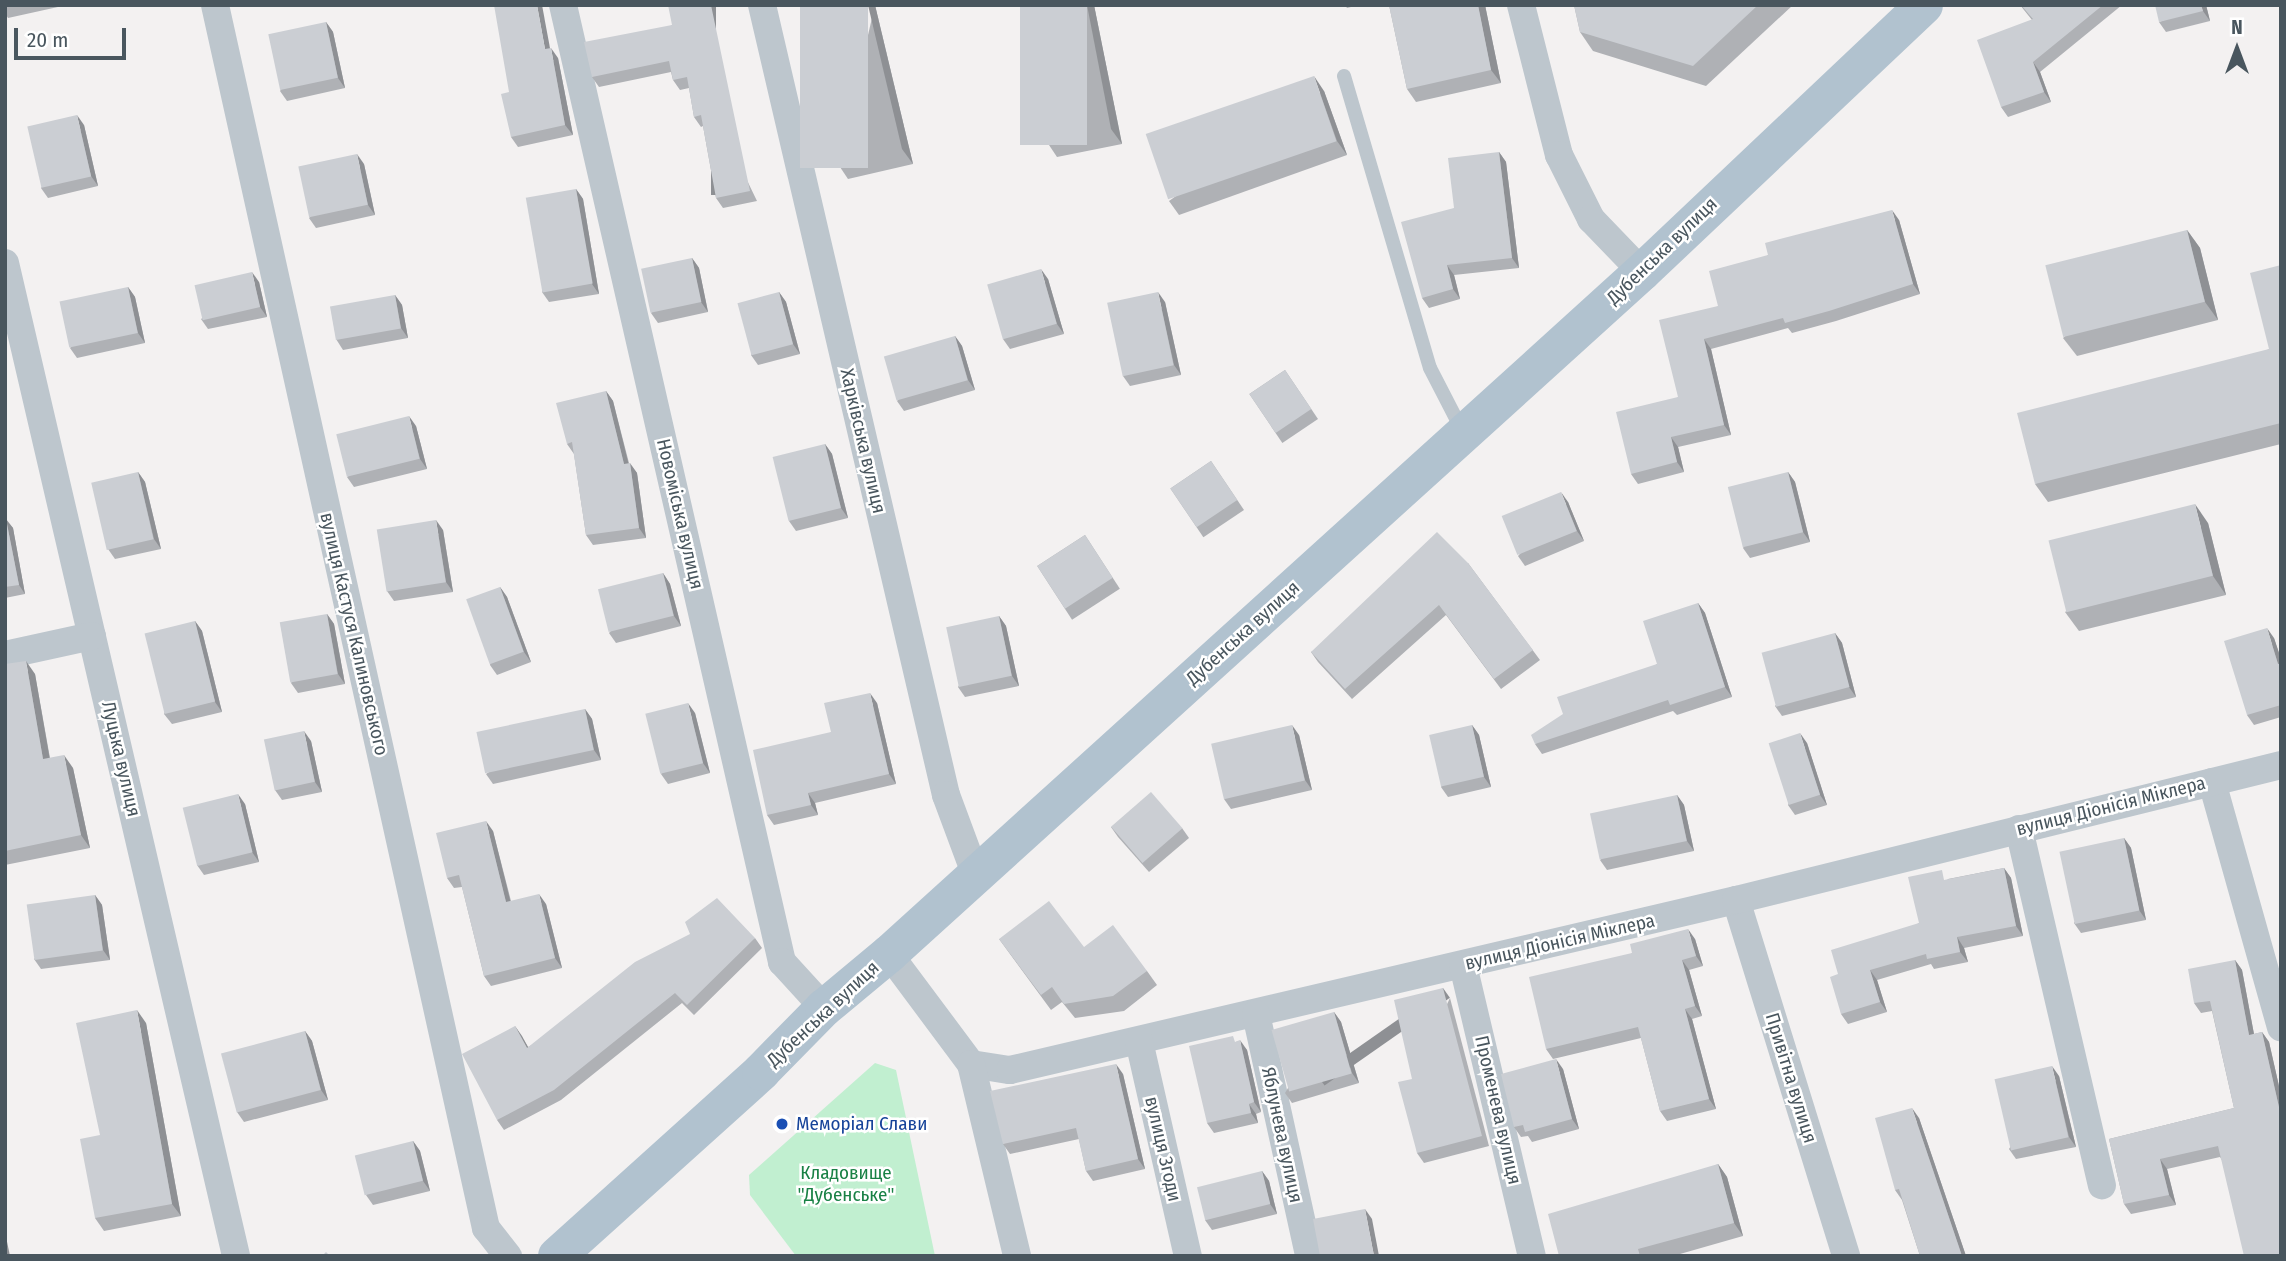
<!DOCTYPE html>
<meta charset="utf-8">
<style>
body{margin:0}
#map{position:relative;width:2286px;height:1261px;overflow:hidden;background:#f3f1f1;font-family:"Fira Sans Condensed",sans-serif}
div>[style]{position:absolute}
.green>*{inset:0;background:#c1efd0}
.service>*{height:14px;margin:-7px;padding:0 7px;transform-origin:7px;border-radius:7px;background:#bdc6cd}
.minor>*{height:28px;margin:-14px;padding:0 14px;transform-origin:14px;border-radius:14px;background:#bdc6cd}
.primary>*{height:38px;margin:-19px;padding:0 19px;transform-origin:19px;border-radius:19px;background:#b1c2cf}
.wall>*{inset:0;background:#afb1b5;transform-origin:0 0}
.shaded-wall>*{inset:0;background:#8e9094;transform-origin:0 0}
.building>*{inset:0;background:#cbced3;transform-origin:0 0}
.dots>*{width:19px;height:19px;translate:-50% -50%;box-sizing:border-box;border:4px solid #fff;border-radius:50%}
span{translate:-50% -50%;white-space:nowrap;text-align:center;line-height:1.15;-webkit-text-stroke:5px #fff;paint-order:stroke}
.street-label{font-size:19px;color:#49565e}
.transit-label{font-size:19px;color:#164399}
.left{translate:0 -50%;text-align:left}
.park-label{font-size:19px;color:#198145}
.frame{position:absolute;inset:0;border:7px solid #49565e;pointer-events:none}
.north{position:absolute;left:2202px;top:14px;width:70px;height:70px;-webkit-text-stroke:5px #fff;paint-order:stroke;rotate:0deg;font-size:19px;font-weight:700;line-height:28px;text-align:center;color:#49565e}
.north::after{content:'';display:block;margin:auto;width:24px;height:32px;background:#49565e;clip-path:polygon(50% 0,100% 100%,50% 72%,0 100%)}
.scale{position:absolute;left:14px;top:28px;width:112px;height:32px;box-sizing:border-box;border:4px solid #49565e;border-top:0;padding-left:9px;font-size:21px;line-height:24px;white-space:nowrap;color:#49565e;-webkit-text-stroke:5px #fff;paint-order:stroke}
</style>
<div id="map">
<div class="green">
<i style="clip-path:polygon(875px 1063px,896px 1070px,935px 1256px,796px 1256px,750px 1195px,749px 1175px)"></i>
</div>
<div class="service">
<i style="left:1344px;top:76px;width:304px;rotate:73.6deg"></i>
<i style="left:1430px;top:368px;width:70px;rotate:62.7deg"></i>
</div>
<div class="minor">
<i style="left:215px;top:5px;width:1253px;rotate:77.51deg"></i>
<i style="left:486px;top:1228px;width:36px;rotate:52deg"></i>
<i style="left:563px;top:5px;width:982px;rotate:77.11deg"></i>
<i style="left:782px;top:962px;width:62px;rotate:47.6deg"></i>
<i style="left:762px;top:5px;width:811px;rotate:76.89deg"></i>
<i style="left:946px;top:795px;width:83px;rotate:69.6deg"></i>
<i style="left:1521px;top:5px;width:155px;rotate:75.8deg"></i>
<i style="left:1559px;top:155px;width:72px;rotate:63.4deg"></i>
<i style="left:1591px;top:219px;width:74px;rotate:46.1deg"></i>
<i style="left:5px;top:263px;width:1020px;rotate:76.9deg"></i>
<i style="left:5px;top:655px;width:89px;rotate:-12.3deg"></i>
<i style="left:2212px;top:782px;width:255px;rotate:74.3deg"></i>
<i style="left:2019px;top:829px;width:366px;rotate:76.9deg"></i>
<i style="left:1736px;top:900px;width:373px;rotate:72.8deg"></i>
<i style="left:889px;top:954px;width:137px;rotate:53.3deg"></i>
<i style="left:971px;top:1064px;width:39px;rotate:9deg"></i>
<i style="left:1010px;top:1070px;width:746px;rotate:-13.18deg"></i>
<i style="left:1736px;top:900px;width:561px;rotate:-13.91deg"></i>
<i style="left:1463px;top:965px;width:299px;rotate:76.7deg"></i>
<i style="left:1256px;top:1014px;width:248px;rotate:77.6deg"></i>
<i style="left:1139px;top:1041px;width:221px;rotate:77.2deg"></i>
<i style="left:971px;top:1064px;width:197px;rotate:76.5deg"></i>
</div>
<div class="primary">
<i style="left:557px;top:1256px;width:275px;rotate:-42deg"></i>
<i style="left:761px;top:1072px;width:90px;rotate:-45.5deg"></i>
<i style="left:824px;top:1008px;width:85px;rotate:-39.7deg"></i>
<i style="left:889px;top:954px;width:1016px;rotate:-42.17deg"></i>
<i style="left:1642px;top:272px;width:388px;rotate:-43.4deg"></i>
</div>
<div class="wall">
<i style="clip-path:polygon(5px 5px,67px 5px,8px 18px,5px 13px)"></i>
<i style="clip-path:polygon(875px 5px,913px 164px,848px 179px,838px 164px)"></i>
<i style="clip-path:polygon(1020px 5px,1094px 5px,1122px 144px,1057px 157px,1047px 142px)"></i>
<i style="clip-path:polygon(1345px 5px,1359px 5px,1347px 8px)"></i>
<i style="clip-path:polygon(1389px 5px,1485px 5px,1501px 83px,1416px 102px,1407px 89px)"></i>
<i style="clip-path:polygon(1574px 5px,1793px 5px,1706px 86px,1593px 51px,1580px 32px)"></i>
<i style="clip-path:polygon(2020px 5px,2122px 5px,2040px 72px,2051px 102px,2008px 117px,2001px 107px,2032px 20px)"></i>
<i style="clip-path:polygon(2206px 5px,2210px 21px,2166px 32px,2159px 22px)"></i>
<i style="clip-path:polygon(326px 22px,333px 32px,345px 88px,287px 101px,280px 91px)"></i>
<i style="clip-path:polygon(672px 25px,757px 201px,723px 208px,716px 198px,703px 126px,701px 127px,694px 117px,689px 88px,680px 90px,673px 80px,671px 72px,599px 87px,592px 77px)"></i>
<i style="clip-path:polygon(558px 58px,573px 135px,518px 147px,511px 137px,509px 92px)"></i>
<i style="clip-path:polygon(1324px 91px,1347px 155px,1179px 215px,1169px 201px)"></i>
<i style="clip-path:polygon(84px 125px,98px 186px,48px 198px,41px 188px)"></i>
<i style="clip-path:polygon(1499px 152px,1506px 162px,1519px 268px,1454px 275px,1460px 299px,1429px 308px,1422px 298px,1454px 208px)"></i>
<i style="clip-path:polygon(364px 164px,375px 215px,316px 228px,309px 218px)"></i>
<i style="clip-path:polygon(576px 189px,583px 199px,599px 294px,549px 302px,542px 292px)"></i>
<i style="clip-path:polygon(1899px 220px,1920px 294px,1836px 321px,1792px 333px,1788px 328px,1711px 349px,1731px 435px,1678px 447px,1684px 472px,1638px 484px,1631px 474px,1678px 397px,1718px 306px,1768px 255px)"></i>
<i style="clip-path:polygon(2187px 230px,2200px 248px,2218px 320px,2077px 356px,2063px 338px)"></i>
<i style="clip-path:polygon(692px 258px,699px 268px,708px 312px,658px 323px,651px 313px)"></i>
<i style="clip-path:polygon(2281px 265px,2281px 444px,2048px 502px,2035px 484px,2269px 349px)"></i>
<i style="clip-path:polygon(1048px 279px,1064px 334px,1010px 349px,1003px 339px)"></i>
<i style="clip-path:polygon(259px 282px,267px 317px,208px 329px,201px 319px)"></i>
<i style="clip-path:polygon(128px 287px,135px 297px,145px 343px,77px 358px,70px 348px)"></i>
<i style="clip-path:polygon(779px 292px,786px 302px,800px 354px,758px 365px,751px 355px)"></i>
<i style="clip-path:polygon(395px 295px,402px 305px,408px 338px,343px 350px,336px 339px)"></i>
<i style="clip-path:polygon(1165px 302px,1181px 375px,1130px 386px,1123px 376px)"></i>
<i style="clip-path:polygon(955px 336px,962px 346px,975px 390px,904px 411px,897px 401px)"></i>
<i style="left:1285px;top:370px;width:59px;height:43px;rotate:56deg"></i>
<i style="clip-path:polygon(606px 391px,613px 401px,629px 463px,637px 473px,646px 538px,593px 545px,586px 535px,574px 454px,567px 444px)"></i>
<i style="clip-path:polygon(416px 426px,427px 469px,354px 487px,347px 477px)"></i>
<i style="clip-path:polygon(825px 444px,832px 454px,848px 518px,796px 531px,789px 521px)"></i>
<i style="left:1211px;top:461px;width:59px;height:49px;rotate:56deg"></i>
<i style="clip-path:polygon(138px 472px,145px 482px,161px 549px,115px 559px,108px 549px)"></i>
<i style="clip-path:polygon(1788px 472px,1795px 482px,1810px 542px,1750px 558px,1743px 548px)"></i>
<i style="clip-path:polygon(1568px 502px,1584px 541px,1525px 566px,1518px 556px)"></i>
<i style="clip-path:polygon(5px 519px,13px 528px,25px 594px,5px 598px)"></i>
<i style="clip-path:polygon(2208px 523px,2226px 595px,2079px 631px,2065px 612px)"></i>
<i style="clip-path:polygon(443px 530px,453px 592px,394px 601px,387px 591px)"></i>
<i style="left:1085px;top:535px;width:64px;height:57px;rotate:57deg"></i>
<i style="clip-path:polygon(1468px 563px,1540px 660px,1501px 689px,1446px 615px,1352px 699px,1318px 662px,1311px 652px)"></i>
<i style="clip-path:polygon(663px 573px,670px 584px,681px 626px,616px 643px,609px 633px)"></i>
<i style="clip-path:polygon(500px 587px,507px 597px,531px 662px,497px 675px,490px 665px)"></i>
<i style="clip-path:polygon(1698px 603px,1705px 613px,1732px 697px,1677px 715px,1673px 711px,1542px 754px,1535px 744px,1657px 664px)"></i>
<i style="clip-path:polygon(327px 614px,334px 624px,345px 684px,298px 693px,291px 683px)"></i>
<i style="clip-path:polygon(999px 616px,1006px 626px,1019px 686px,965px 697px,958px 687px)"></i>
<i style="clip-path:polygon(195px 621px,202px 631px,222px 712px,172px 724px,164px 714px)"></i>
<i style="clip-path:polygon(1835px 633px,1842px 643px,1856px 697px,1782px 716px,1775px 706px)"></i>
<i style="clip-path:polygon(2274px 638px,2281px 659px,2281px 717px,2254px 725px,2247px 715px)"></i>
<i style="clip-path:polygon(5px 664px,35px 674px,50px 758px,73px 768px,90px 848px,5px 865px)"></i>
<i style="clip-path:polygon(877px 703px,896px 784px,815px 803px,818px 815px,774px 825px,767px 815px,831px 732px)"></i>
<i style="clip-path:polygon(585px 709px,592px 719px,601px 760px,493px 784px,486px 774px)"></i>
<i style="clip-path:polygon(695px 713px,710px 773px,668px 784px,661px 774px)"></i>
<i style="clip-path:polygon(1472px 725px,1479px 735px,1491px 787px,1448px 797px,1441px 787px)"></i>
<i style="clip-path:polygon(1299px 735px,1312px 790px,1231px 809px,1224px 799px)"></i>
<i style="clip-path:polygon(311px 741px,322px 792px,282px 800px,275px 790px)"></i>
<i style="clip-path:polygon(1807px 743px,1827px 805px,1795px 815px,1788px 805px)"></i>
<i style="clip-path:polygon(1677px 795px,1684px 805px,1694px 851px,1607px 870px,1600px 860px)"></i>
<i style="clip-path:polygon(245px 804px,259px 862px,204px 875px,197px 865px)"></i>
<i style="clip-path:polygon(1111px 827px,1182px 828px,1189px 838px,1149px 872px,1118px 837px)"></i>
<i style="clip-path:polygon(493px 831px,511px 901px,546px 904px,562px 968px,491px 986px,484px 976px,462px 887px,454px 888px,447px 878px)"></i>
<i style="clip-path:polygon(2124px 838px,2131px 848px,2146px 920px,2081px 933px,2074px 923px)"></i>
<i style="clip-path:polygon(2004px 868px,2011px 878px,2023px 936px,1964px 948px,1968px 962px,1934px 969px,1931px 964px,1877px 980px,1887px 1012px,1848px 1024px,1841px 1014px,1838px 974px,1919px 923px,1948px 879px)"></i>
<i style="clip-path:polygon(95px 895px,102px 905px,110px 960px,41px 969px,34px 959px)"></i>
<i style="clip-path:polygon(755px 938px,762px 948px,694px 1015px,682px 1003px,561px 1100px,504px 1130px,497px 1120px,515px 1026px,528px 1047px)"></i>
<i style="clip-path:polygon(999px 939px,1084px 947px,1147px 971px,1157px 985px,1124px 1011px,1075px 1018px,1062px 1002px,1051px 1010px)"></i>
<i style="clip-path:polygon(1695px 939px,1703px 966px,1689px 970px,1702px 1016px,1692px 1019px,1716px 1109px,1667px 1121px,1660px 1111px,1641px 1038px,1553px 1059px,1546px 1049px,1632px 953px)"></i>
<i style="clip-path:polygon(2235px 960px,2242px 970px,2254px 1034px,2262px 1032px,2269px 1042px,2281px 1095px,2281px 1256px,2220px 1157px,2167px 1169px,2176px 1205px,2131px 1214px,2124px 1204px,2109px 1139px,2234px 1108px,2212px 1011px,2201px 1013px,2194px 1003px)"></i>
<i style="clip-path:polygon(1450px 998px,1489px 1146px,1424px 1163px,1417px 1153px,1412px 1079px)"></i>
<i style="clip-path:polygon(1334px 1012px,1341px 1022px,1359px 1083px,1292px 1103px,1285px 1093px)"></i>
<i style="clip-path:polygon(146px 1023px,181px 1216px,104px 1231px,95px 1218px,100px 1135px)"></i>
<i style="clip-path:polygon(305px 1031px,312px 1041px,328px 1100px,244px 1122px,237px 1112px)"></i>
<i style="clip-path:polygon(1237px 1041px,1247px 1050px,1261px 1112px,1256px 1114px,1258px 1123px,1214px 1133px,1207px 1123px)"></i>
<i style="clip-path:polygon(1563px 1069px,1579px 1129px,1532px 1142px,1528px 1136px,1521px 1137px,1514px 1127px)"></i>
<i style="clip-path:polygon(1123px 1074px,1145px 1169px,1093px 1181px,1086px 1171px,1079px 1139px,1010px 1154px,1003px 1144px)"></i>
<i style="clip-path:polygon(2059px 1076px,2076px 1147px,2016px 1159px,2009px 1149px)"></i>
<i style="clip-path:polygon(1919px 1118px,1966px 1256px,1920px 1256px,1902px 1200px,1895px 1190px)"></i>
<i style="clip-path:polygon(413px 1141px,420px 1151px,430px 1191px,373px 1205px,366px 1195px)"></i>
<i style="clip-path:polygon(1718px 1164px,1727px 1177px,1743px 1236px,1673px 1256px,1559px 1256px)"></i>
<i style="clip-path:polygon(1262px 1171px,1269px 1181px,1277px 1214px,1212px 1230px,1205px 1220px)"></i>
</div>
<div class="shaded-wall">
<i style="clip-path:polygon(537px 5px,542px 5px,552px 59px,545px 49px)"></i>
<i style="left:711px;top:5px;width:5px;height:190px"></i>
<i style="clip-path:polygon(868px 5px,875px 5px,913px 164px,902px 149px)"></i>
<i style="clip-path:polygon(1087px 5px,1094px 5px,1122px 144px,1111px 129px)"></i>
<i style="clip-path:polygon(1478px 5px,1485px 5px,1501px 83px,1491px 70px)"></i>
<i style="clip-path:polygon(2201px 5px,2206px 5px,2210px 21px,2203px 11px)"></i>
<i style="clip-path:polygon(326px 22px,333px 32px,345px 88px,338px 78px)"></i>
<i style="clip-path:polygon(551px 48px,558px 58px,573px 135px,565px 125px)"></i>
<i style="clip-path:polygon(2033px 62px,2040px 72px,2051px 102px,2044px 92px)"></i>
<i style="clip-path:polygon(1314px 76px,1324px 91px,1347px 155px,1337px 141px)"></i>
<i style="clip-path:polygon(77px 115px,84px 125px,98px 186px,91px 176px)"></i>
<i style="clip-path:polygon(1499px 152px,1506px 162px,1519px 268px,1512px 258px)"></i>
<i style="clip-path:polygon(357px 154px,364px 164px,375px 215px,368px 205px)"></i>
<i style="clip-path:polygon(576px 189px,583px 199px,599px 294px,592px 284px)"></i>
<i style="clip-path:polygon(1892px 210px,1899px 220px,1920px 294px,1913px 284px)"></i>
<i style="clip-path:polygon(2187px 230px,2200px 248px,2218px 320px,2205px 302px)"></i>
<i style="clip-path:polygon(692px 258px,699px 268px,708px 312px,701px 302px)"></i>
<i style="clip-path:polygon(1447px 265px,1454px 275px,1460px 299px,1453px 289px)"></i>
<i style="clip-path:polygon(1041px 269px,1048px 279px,1064px 334px,1057px 324px)"></i>
<i style="clip-path:polygon(252px 272px,259px 282px,267px 317px,260px 307px)"></i>
<i style="clip-path:polygon(128px 287px,135px 297px,145px 343px,138px 333px)"></i>
<i style="clip-path:polygon(779px 292px,786px 302px,800px 354px,793px 344px)"></i>
<i style="clip-path:polygon(1158px 292px,1165px 302px,1181px 375px,1174px 365px)"></i>
<i style="clip-path:polygon(395px 295px,402px 305px,408px 338px,401px 328px)"></i>
<i style="clip-path:polygon(955px 336px,962px 346px,975px 390px,968px 380px)"></i>
<i style="clip-path:polygon(1704px 339px,1711px 349px,1731px 435px,1724px 425px)"></i>
<i style="clip-path:polygon(606px 391px,613px 401px,631px 474px,624px 464px)"></i>
<i style="clip-path:polygon(409px 416px,416px 426px,427px 469px,420px 459px)"></i>
<i style="clip-path:polygon(1671px 437px,1678px 447px,1684px 472px,1677px 462px)"></i>
<i style="clip-path:polygon(825px 444px,832px 454px,848px 518px,841px 508px)"></i>
<i style="clip-path:polygon(630px 463px,637px 473px,646px 538px,639px 528px)"></i>
<i style="clip-path:polygon(138px 472px,145px 482px,161px 549px,154px 539px)"></i>
<i style="clip-path:polygon(1788px 472px,1795px 482px,1810px 542px,1803px 532px)"></i>
<i style="clip-path:polygon(1561px 492px,1568px 502px,1584px 541px,1577px 531px)"></i>
<i style="clip-path:polygon(2195px 504px,2208px 523px,2226px 595px,2213px 576px)"></i>
<i style="clip-path:polygon(6px 519px,13px 528px,25px 594px,19px 585px)"></i>
<i style="clip-path:polygon(436px 520px,443px 530px,453px 592px,446px 582px)"></i>
<i style="clip-path:polygon(663px 573px,670px 584px,681px 626px,674px 616px)"></i>
<i style="clip-path:polygon(500px 587px,507px 597px,531px 662px,524px 652px)"></i>
<i style="clip-path:polygon(1698px 603px,1705px 613px,1732px 697px,1725px 687px)"></i>
<i style="clip-path:polygon(327px 614px,334px 624px,345px 684px,338px 674px)"></i>
<i style="clip-path:polygon(999px 616px,1006px 626px,1019px 686px,1012px 676px)"></i>
<i style="clip-path:polygon(195px 621px,202px 631px,222px 712px,215px 702px)"></i>
<i style="clip-path:polygon(2267px 628px,2274px 638px,2281px 659px,2281px 667px,2278px 664px)"></i>
<i style="clip-path:polygon(1835px 633px,1842px 643px,1856px 697px,1849px 687px)"></i>
<i style="clip-path:polygon(26px 661px,35px 674px,52px 772px,43px 759px)"></i>
<i style="clip-path:polygon(870px 693px,877px 703px,896px 784px,889px 774px)"></i>
<i style="clip-path:polygon(688px 703px,695px 713px,710px 773px,703px 763px)"></i>
<i style="clip-path:polygon(585px 709px,592px 719px,601px 760px,594px 750px)"></i>
<i style="clip-path:polygon(1292px 725px,1299px 735px,1312px 790px,1305px 780px)"></i>
<i style="clip-path:polygon(1472px 725px,1479px 735px,1491px 787px,1484px 777px)"></i>
<i style="clip-path:polygon(304px 731px,311px 741px,322px 792px,315px 782px)"></i>
<i style="clip-path:polygon(1800px 733px,1807px 743px,1827px 805px,1820px 795px)"></i>
<i style="clip-path:polygon(64px 755px,73px 768px,90px 848px,81px 835px)"></i>
<i style="clip-path:polygon(808px 793px,815px 803px,818px 815px,811px 805px)"></i>
<i style="clip-path:polygon(238px 794px,245px 804px,259px 862px,252px 852px)"></i>
<i style="clip-path:polygon(1677px 795px,1684px 805px,1694px 851px,1687px 841px)"></i>
<i style="clip-path:polygon(486px 821px,493px 831px,513px 912px,506px 902px)"></i>
<i style="clip-path:polygon(2124px 838px,2131px 848px,2146px 920px,2139px 910px)"></i>
<i style="clip-path:polygon(2004px 868px,2011px 878px,2023px 936px,2016px 926px)"></i>
<i style="clip-path:polygon(539px 894px,546px 904px,562px 968px,555px 958px)"></i>
<i style="clip-path:polygon(95px 895px,102px 905px,110px 960px,103px 950px)"></i>
<i style="clip-path:polygon(1688px 929px,1695px 939px,1703px 966px,1696px 956px)"></i>
<i style="clip-path:polygon(1957px 937px,1964px 948px,1968px 962px,1960px 952px)"></i>
<i style="clip-path:polygon(1682px 960px,1689px 970px,1702px 1016px,1695px 1006px)"></i>
<i style="clip-path:polygon(2235px 960px,2242px 970px,2256px 1045px,2249px 1035px)"></i>
<i style="clip-path:polygon(1870px 970px,1877px 980px,1887px 1012px,1880px 1002px)"></i>
<i style="left:1443px;top:988px;width:12px;height:153px;rotate:55deg"></i>
<i style="clip-path:polygon(1685px 1009px,1692px 1019px,1716px 1109px,1709px 1099px)"></i>
<i style="clip-path:polygon(137px 1010px,146px 1023px,181px 1216px,172px 1204px)"></i>
<i style="clip-path:polygon(1334px 1012px,1341px 1022px,1359px 1083px,1352px 1073px)"></i>
<i style="clip-path:polygon(515px 1026px,522px 1036px,534px 1058px,527px 1048px)"></i>
<i style="clip-path:polygon(305px 1031px,312px 1041px,328px 1100px,321px 1090px)"></i>
<i style="clip-path:polygon(2262px 1032px,2269px 1042px,2281px 1095px,2281px 1116px)"></i>
<i style="clip-path:polygon(1240px 1040px,1247px 1050px,1261px 1112px,1254px 1102px)"></i>
<i style="clip-path:polygon(1556px 1059px,1563px 1069px,1579px 1129px,1572px 1119px)"></i>
<i style="clip-path:polygon(1116px 1064px,1123px 1074px,1145px 1169px,1138px 1159px)"></i>
<i style="clip-path:polygon(2052px 1066px,2059px 1076px,2076px 1147px,2069px 1137px)"></i>
<i style="clip-path:polygon(1249px 1104px,1256px 1114px,1258px 1123px,1251px 1113px)"></i>
<i style="clip-path:polygon(1912px 1108px,1919px 1118px,1966px 1256px,1962px 1256px)"></i>
<i style="clip-path:polygon(413px 1141px,420px 1151px,430px 1191px,423px 1181px)"></i>
<i style="clip-path:polygon(2160px 1159px,2167px 1169px,2176px 1205px,2169px 1195px)"></i>
<i style="clip-path:polygon(1718px 1164px,1727px 1177px,1743px 1236px,1734px 1223px)"></i>
<i style="clip-path:polygon(1262px 1171px,1269px 1181px,1277px 1214px,1270px 1204px)"></i>
<i style="clip-path:polygon(1365px 1209px,1372px 1219px,1379px 1256px,1374px 1256px)"></i>
<i style="clip-path:polygon(5px 1232px,10px 1256px,5px 1256px)"></i>
</div>
<div class="building">
<i style="clip-path:polygon(494px 5px,537px 5px,545px 49px,551px 48px,565px 125px,511px 137px,501px 94px,509px 92px)"></i>
<i style="clip-path:polygon(668px 5px,711px 5px,750px 191px,716px 198px,701px 115px,694px 117px,687px 77px,673px 80px,669px 61px,592px 77px,584px 42px,672px 25px)"></i>
<i style="left:800px;top:5px;width:68px;height:163px"></i>
<i style="left:1020px;top:5px;width:67px;height:140px"></i>
<i style="clip-path:polygon(1389px 5px,1478px 5px,1491px 70px,1407px 89px)"></i>
<i style="clip-path:polygon(1574px 5px,1758px 5px,1693px 66px,1580px 32px)"></i>
<i style="clip-path:polygon(2021px 5px,2103px 5px,2033px 62px,2044px 92px,2001px 107px,1977px 40px,2033px 19px)"></i>
<i style="clip-path:polygon(2155px 5px,2201px 5px,2203px 11px,2159px 22px)"></i>
<i style="left:326px;top:22px;width:57px;height:59px;rotate:78deg"></i>
<i style="left:1314px;top:76px;width:69px;height:178px;rotate:71deg"></i>
<i style="left:77px;top:115px;width:63px;height:51px;rotate:77deg"></i>
<i style="clip-path:polygon(1499px 152px,1512px 258px,1447px 265px,1453px 289px,1422px 298px,1401px 222px,1454px 208px,1448px 158px)"></i>
<i style="left:357px;top:154px;width:52px;height:60px;rotate:78deg"></i>
<i style="left:576px;top:189px;width:96px;height:51px;rotate:80deg"></i>
<i style="clip-path:polygon(1892px 210px,1913px 284px,1829px 311px,1785px 323px,1783px 318px,1704px 339px,1724px 425px,1671px 437px,1677px 462px,1631px 474px,1616px 412px,1678px 397px,1659px 320px,1718px 306px,1709px 271px,1768px 255px,1765px 243px)"></i>
<i style="left:2187px;top:230px;width:74px;height:146px;rotate:76deg"></i>
<i style="left:692px;top:258px;width:45px;height:52px;rotate:78deg"></i>
<i style="clip-path:polygon(2281px 265px,2281px 423px,2035px 484px,2017px 413px,2269px 349px,2250px 273px)"></i>
<i style="left:1041px;top:269px;width:57px;height:56px;rotate:74deg"></i>
<i style="left:252px;top:272px;width:36px;height:59px;rotate:77deg"></i>
<i style="left:128px;top:287px;width:47px;height:70px;rotate:78deg"></i>
<i style="left:779px;top:292px;width:54px;height:43px;rotate:75deg"></i>
<i style="left:1158px;top:292px;width:75px;height:52px;rotate:78deg"></i>
<i style="left:395px;top:295px;width:34px;height:66px;rotate:80deg"></i>
<i style="left:955px;top:336px;width:46px;height:74px;rotate:74deg"></i>
<i style="left:1285px;top:370px;width:47px;height:43px;rotate:56deg"></i>
<i style="clip-path:polygon(606px 391px,624px 464px,630px 463px,639px 528px,586px 535px,572px 442px,567px 444px,556px 403px)"></i>
<i style="left:409px;top:416px;width:44px;height:75px;rotate:76deg"></i>
<i style="left:825px;top:444px;width:66px;height:54px;rotate:76deg"></i>
<i style="left:1211px;top:461px;width:47px;height:49px;rotate:56deg"></i>
<i style="left:138px;top:472px;width:69px;height:48px;rotate:77deg"></i>
<i style="left:1788px;top:472px;width:62px;height:62px;rotate:76deg"></i>
<i style="left:1561px;top:492px;width:42px;height:64px;rotate:68deg"></i>
<i style="left:2195px;top:504px;width:74px;height:151px;rotate:76deg"></i>
<i style="clip-path:polygon(5px 519px,6px 519px,19px 585px,5px 587px)"></i>
<i style="left:436px;top:520px;width:63px;height:60px;rotate:81deg"></i>
<i style="clip-path:polygon(1437px 532px,1468px 563px,1533px 650px,1494px 679px,1439px 605px,1345px 689px,1311px 652px)"></i>
<i style="left:1085px;top:535px;width:51px;height:57px;rotate:57deg"></i>
<i style="left:663px;top:573px;width:44px;height:67px;rotate:76deg"></i>
<i style="left:500px;top:587px;width:69px;height:36px;rotate:70deg"></i>
<i style="clip-path:polygon(1698px 603px,1725px 687px,1670px 705px,1668px 700px,1535px 744px,1531px 735px,1563px 714px,1557px 697px,1657px 664px,1643px 621px)"></i>
<i style="left:327px;top:614px;width:61px;height:48px;rotate:80deg"></i>
<i style="left:999px;top:616px;width:61px;height:54px;rotate:78deg"></i>
<i style="left:195px;top:621px;width:83px;height:52px;rotate:76deg"></i>
<i style="clip-path:polygon(2267px 628px,2278px 664px,2281px 663px,2281px 705px,2247px 715px,2224px 641px)"></i>
<i style="left:1835px;top:633px;width:56px;height:76px;rotate:75deg"></i>
<i style="clip-path:polygon(26px 661px,43px 759px,64px 755px,81px 835px,5px 851px,5px 664px)"></i>
<i style="clip-path:polygon(870px 693px,889px 774px,808px 793px,811px 805px,767px 815px,753px 750px,831px 732px,824px 703px)"></i>
<i style="left:688px;top:703px;width:62px;height:44px;rotate:76deg"></i>
<i style="left:585px;top:709px;width:42px;height:111px;rotate:78deg"></i>
<i style="left:1292px;top:725px;width:57px;height:83px;rotate:77deg"></i>
<i style="left:1472px;top:725px;width:53px;height:44px;rotate:77deg"></i>
<i style="left:304px;top:731px;width:52px;height:41px;rotate:78deg"></i>
<i style="left:1800px;top:733px;width:65px;height:33px;rotate:72deg"></i>
<i style="left:1151px;top:792px;width:48px;height:53px;rotate:49deg"></i>
<i style="left:238px;top:794px;width:60px;height:57px;rotate:76deg"></i>
<i style="left:1677px;top:795px;width:47px;height:89px;rotate:78deg"></i>
<i style="clip-path:polygon(486px 821px,506px 902px,539px 894px,555px 958px,484px 976px,459px 875px,447px 878px,436px 833px)"></i>
<i style="left:2124px;top:838px;width:74px;height:66px;rotate:78deg"></i>
<i style="clip-path:polygon(2004px 868px,2016px 926px,1957px 937px,1960px 952px,1927px 959px,1926px 954px,1870px 970px,1880px 1002px,1841px 1014px,1830px 977px,1838px 974px,1831px 950px,1919px 923px,1908px 877px,1942px 870px,1944px 880px)"></i>
<i style="left:95px;top:895px;width:56px;height:69px;rotate:82deg"></i>
<i style="clip-path:polygon(717px 898px,755px 938px,687px 1005px,675px 993px,554px 1090px,497px 1120px,462px 1054px,515px 1026px,527px 1048px,635px 962px,690px 934px,685px 922px)"></i>
<i style="clip-path:polygon(1049px 901px,1084px 947px,1113px 925px,1147px 971px,1113px 996px,1064px 1004px,1052px 987px,1041px 995px,999px 939px)"></i>
<i style="clip-path:polygon(1688px 929px,1696px 956px,1682px 960px,1695px 1006px,1685px 1009px,1709px 1099px,1660px 1111px,1638px 1027px,1546px 1049px,1529px 977px,1632px 953px,1630px 944px)"></i>
<i style="clip-path:polygon(2235px 960px,2249px 1035px,2262px 1032px,2281px 1116px,2281px 1147px,2280px 1147px,2281px 1256px,2244px 1256px,2218px 1146px,2160px 1159px,2169px 1195px,2124px 1204px,2109px 1139px,2234px 1108px,2210px 1001px,2194px 1003px,2188px 969px)"></i>
<i style="clip-path:polygon(1443px 988px,1482px 1136px,1417px 1153px,1398px 1082px,1412px 1079px,1394px 1000px)"></i>
<i style="clip-path:polygon(137px 1010px,172px 1204px,95px 1218px,80px 1139px,100px 1135px,76px 1023px)"></i>
<i style="left:1334px;top:1012px;width:64px;height:65px;rotate:74deg"></i>
<i style="left:305px;top:1031px;width:61px;height:87px;rotate:75deg"></i>
<i style="clip-path:polygon(1233px 1036px,1235px 1042px,1240px 1040px,1254px 1102px,1249px 1104px,1251px 1113px,1207px 1123px,1189px 1046px)"></i>
<i style="clip-path:polygon(1556px 1059px,1572px 1119px,1525px 1132px,1523px 1125px,1514px 1127px,1501px 1074px)"></i>
<i style="clip-path:polygon(1116px 1064px,1138px 1159px,1086px 1171px,1076px 1128px,1003px 1144px,990px 1091px)"></i>
<i style="left:2052px;top:1066px;width:73px;height:59px;rotate:77deg"></i>
<i style="clip-path:polygon(1912px 1108px,1962px 1256px,1920px 1256px,1899px 1189px,1895px 1190px,1875px 1118px)"></i>
<i style="left:413px;top:1141px;width:41px;height:60px;rotate:76deg"></i>
<i style="clip-path:polygon(1718px 1164px,1734px 1223px,1638px 1249px,1640px 1256px,1559px 1256px,1548px 1214px)"></i>
<i style="left:1262px;top:1171px;width:34px;height:67px;rotate:76deg"></i>
<i style="clip-path:polygon(1365px 1209px,1374px 1256px,1320px 1256px,1313px 1219px)"></i>
<i style="clip-path:polygon(326px 1252px,330px 1256px,322px 1256px)"></i>
</div>
<div class="dots">
<i style="left:782px;top:1124px;background:#1a4fb4"></i>
</div>
<div class="street-label">
<span style="left:1662px;top:251px;rotate:-44deg">Дубенська вулиця</span>
<span style="left:863px;top:441px;rotate:77deg">Харківська вулиця</span>
<span style="left:680px;top:514px;rotate:77deg">Новоміська вулиця</span>
<span style="left:1243px;top:633px;rotate:-42deg">Дубенська вулиця</span>
<span style="left:354px;top:634px;rotate:77deg">вулиця Кастуся Калиновського</span>
<span style="left:121px;top:759px;rotate:77deg">Луцька вулиця</span>
<span style="left:2111px;top:806px;rotate:-14deg">вулиця Діонісія Міклера</span>
<span style="left:1560px;top:942px;rotate:-13deg">вулиця Діонісія Міклера</span>
<span style="left:823px;top:1014px;rotate:-43deg">Дубенська вулиця</span>
<span style="left:1791px;top:1078px;rotate:73deg">Привітна вулиця</span>
<span style="left:1498px;top:1110px;rotate:77deg">Променева вулиця</span>
<span style="left:1282px;top:1135px;rotate:78deg">Яблунева вулиця</span>
<span style="left:1163px;top:1149px;rotate:77deg">вулиця Згоди</span>
</div>
<div class="transit-label">
<span class="left" style="left:796px;top:1124px">Меморіал Слави</span>
</div>
<div class="park-label">
<span style="left:846px;top:1184px">Кладовище<br>"Дубенське"</span>
</div>
<div class="frame"></div>
<div class="north">N</div>
<div class="scale">20 m</div>
</div>
